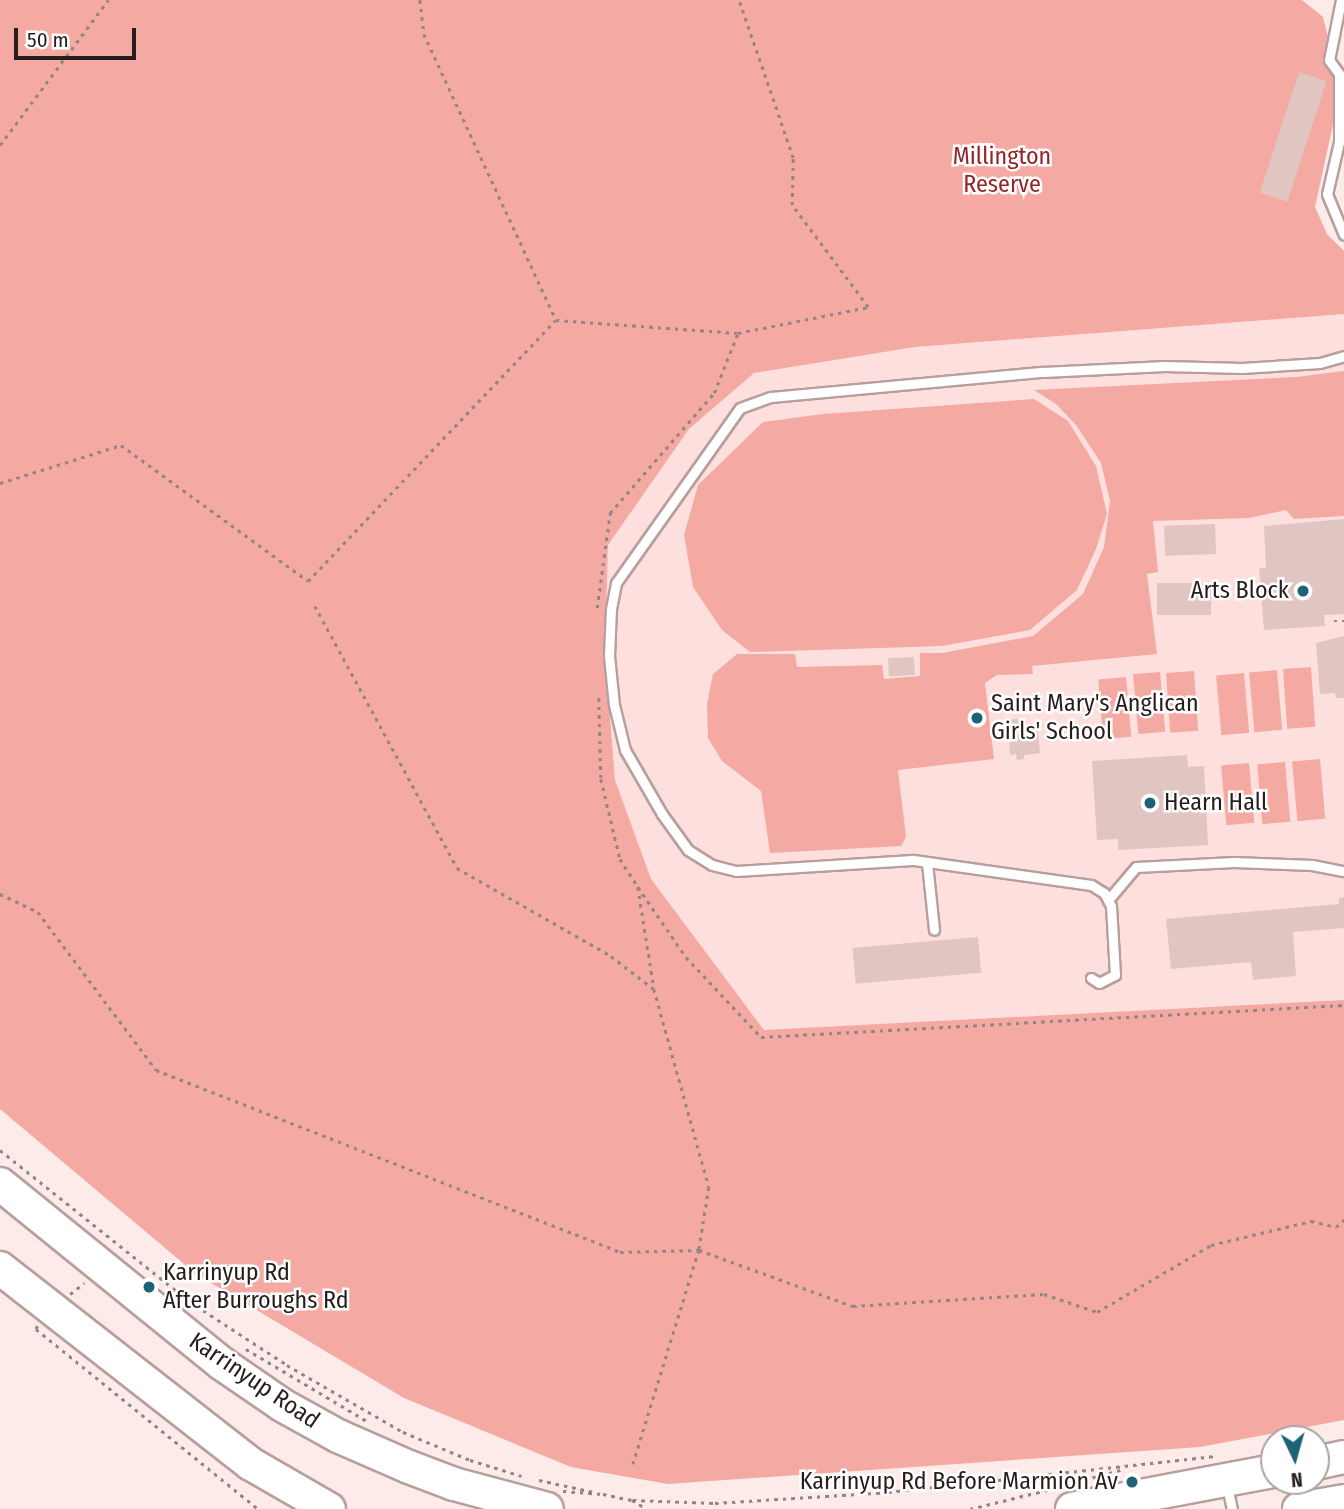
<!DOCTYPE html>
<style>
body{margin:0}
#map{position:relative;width:1344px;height:1509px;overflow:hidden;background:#fcebe9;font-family:"Fira Sans Condensed",sans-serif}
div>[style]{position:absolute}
.built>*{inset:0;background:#fde0dd}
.green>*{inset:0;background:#f5a9a3;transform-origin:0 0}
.building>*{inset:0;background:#e0c5c2;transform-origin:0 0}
.path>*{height:2.5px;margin-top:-1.25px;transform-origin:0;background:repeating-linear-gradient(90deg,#928583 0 3.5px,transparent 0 8.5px)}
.roads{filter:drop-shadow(2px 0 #b89e9c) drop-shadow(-2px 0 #b89e9c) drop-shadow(0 2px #b89e9c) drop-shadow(0 -2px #b89e9c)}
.lane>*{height:9px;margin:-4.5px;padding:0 4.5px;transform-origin:4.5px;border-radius:4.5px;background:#fff}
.highway>*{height:32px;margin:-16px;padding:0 16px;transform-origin:16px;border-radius:16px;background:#fff}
.dots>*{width:19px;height:19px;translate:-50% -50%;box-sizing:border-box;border:4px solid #fff;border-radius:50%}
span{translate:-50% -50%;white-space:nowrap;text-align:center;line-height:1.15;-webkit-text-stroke:5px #fff;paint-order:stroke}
.park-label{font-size:24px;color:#932526}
.poi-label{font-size:24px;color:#271d1c}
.right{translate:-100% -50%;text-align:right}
.left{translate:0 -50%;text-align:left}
.street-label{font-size:24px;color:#271d1c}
.north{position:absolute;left:1260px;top:1425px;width:70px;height:70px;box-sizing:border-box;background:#fff;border:2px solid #a9a5a4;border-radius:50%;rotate:175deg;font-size:19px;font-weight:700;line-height:28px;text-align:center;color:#271d1c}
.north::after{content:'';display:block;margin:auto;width:24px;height:32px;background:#1e6374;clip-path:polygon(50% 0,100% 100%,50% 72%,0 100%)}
.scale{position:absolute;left:14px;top:28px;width:122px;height:32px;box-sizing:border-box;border:4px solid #271d1c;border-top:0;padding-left:9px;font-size:21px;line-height:24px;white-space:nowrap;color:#271d1c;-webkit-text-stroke:5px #fff;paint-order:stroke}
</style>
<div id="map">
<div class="built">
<i style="clip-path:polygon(1344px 314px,1344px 1000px,764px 1030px,651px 880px,615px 780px,605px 655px,608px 545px,689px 429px,754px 373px,915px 347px)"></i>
</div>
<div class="green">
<i style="clip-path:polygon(0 0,1302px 0,1323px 17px,1335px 66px,1336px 111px,1315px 207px,1327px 234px,1344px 251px,1344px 314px,915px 347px,754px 373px,689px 429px,608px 545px,605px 655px,615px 780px,651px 879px,764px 1030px,1344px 1000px,1344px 1420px,1200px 1447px,668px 1484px,571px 1467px,404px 1398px,196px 1274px,0 1109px)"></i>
<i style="clip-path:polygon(1344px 371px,1344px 516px,1294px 519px,1286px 510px,1249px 518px,1153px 521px,1158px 572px,1147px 574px,1157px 654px,1032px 666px,1033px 674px,997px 675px,985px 683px,994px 759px,898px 770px,906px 837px,901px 846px,770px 853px,761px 791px,722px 761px,708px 738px,707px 704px,713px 674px,737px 654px,795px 654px,797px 667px,882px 665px,884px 679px,920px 676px,920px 653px,942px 653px,1033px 636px,1083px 594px,1104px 547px,1110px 501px,1101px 463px,1076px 425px,1056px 404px,1034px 390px,1296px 377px)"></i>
<i style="clip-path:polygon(1034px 399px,1068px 421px,1096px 466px,1107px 514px,1096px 549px,1077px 590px,1030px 630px,942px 646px,750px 652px,722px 630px,693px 587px,684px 535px,698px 485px,763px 422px,823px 414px)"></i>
<i style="left:1311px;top:667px;width:60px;height:28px;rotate:86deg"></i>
<i style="left:1277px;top:670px;width:60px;height:28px;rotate:85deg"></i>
<i style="left:1194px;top:671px;width:60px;height:28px;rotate:86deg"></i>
<i style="left:1160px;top:672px;width:60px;height:27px;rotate:85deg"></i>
<i style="left:1244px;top:673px;width:60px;height:28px;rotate:85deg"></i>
<i style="left:1126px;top:677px;width:60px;height:28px;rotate:85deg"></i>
<i style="left:1320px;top:759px;width:60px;height:28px;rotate:85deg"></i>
<i style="left:1285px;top:762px;width:60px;height:28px;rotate:85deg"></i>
<i style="left:1249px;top:763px;width:60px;height:28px;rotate:85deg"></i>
</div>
<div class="building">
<i style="left:1299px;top:72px;width:29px;height:127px;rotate:18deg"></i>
<i style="clip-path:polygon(1344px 519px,1344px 614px,1324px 615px,1325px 626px,1264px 630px,1259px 568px,1266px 568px,1264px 526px)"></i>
<i style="left:1215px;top:524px;width:30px;height:51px;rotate:88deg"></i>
<i style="left:1211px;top:583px;width:32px;height:54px;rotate:90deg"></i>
<i style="clip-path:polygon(1344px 636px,1344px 698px,1336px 698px,1335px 693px,1320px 694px,1316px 643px)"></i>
<i style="left:914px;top:657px;width:18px;height:26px;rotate:87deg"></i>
<i style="clip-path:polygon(1023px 718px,1023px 726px,1030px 725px,1031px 732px,1038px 731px,1040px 753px,1024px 755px,1024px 759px,1017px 760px,1016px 754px,1010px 755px,1009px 734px,1019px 733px,1018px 728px,1008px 729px,1007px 720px)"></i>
<i style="clip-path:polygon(1187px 755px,1188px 767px,1204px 766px,1208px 845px,1118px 850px,1118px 839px,1097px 840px,1092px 761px)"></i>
<i style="clip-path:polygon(1344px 897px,1344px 928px,1293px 932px,1296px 976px,1253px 980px,1251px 962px,1171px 969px,1166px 919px,1339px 904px,1339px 898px)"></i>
<i style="left:978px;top:937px;width:36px;height:126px;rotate:85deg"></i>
</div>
<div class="path">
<i style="left:420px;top:0;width:34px;rotate:83deg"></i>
<i style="left:424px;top:34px;width:315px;rotate:65.2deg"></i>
<i style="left:556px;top:320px;width:182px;rotate:4.1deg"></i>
<i style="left:738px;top:333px;width:133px;rotate:-11.3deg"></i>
<i style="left:868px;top:307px;width:127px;rotate:-126.7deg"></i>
<i style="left:792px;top:205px;width:47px;rotate:-88.8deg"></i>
<i style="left:793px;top:158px;width:167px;rotate:-108.9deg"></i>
<i style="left:0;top:145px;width:181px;rotate:-53.3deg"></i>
<i style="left:0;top:483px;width:127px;rotate:-17.4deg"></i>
<i style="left:121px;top:445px;width:231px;rotate:36deg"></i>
<i style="left:308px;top:581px;width:359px;rotate:-46.5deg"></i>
<i style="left:315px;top:606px;width:298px;rotate:61.5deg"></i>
<i style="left:457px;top:868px;width:177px;rotate:29.7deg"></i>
<i style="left:611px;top:956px;width:54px;rotate:37.5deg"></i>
<i style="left:654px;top:989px;width:205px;rotate:74.5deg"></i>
<i style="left:709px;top:1187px;width:64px;rotate:99deg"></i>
<i style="left:699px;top:1250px;width:164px;rotate:20deg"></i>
<i style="left:853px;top:1306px;width:191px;rotate:-3.6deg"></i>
<i style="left:1044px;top:1294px;width:56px;rotate:18.8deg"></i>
<i style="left:1097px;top:1312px;width:132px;rotate:-30.4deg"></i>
<i style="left:1211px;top:1245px;width:103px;rotate:-13.5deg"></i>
<i style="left:1311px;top:1221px;width:26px;rotate:13deg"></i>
<i style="left:1336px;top:1227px;width:11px;rotate:-41deg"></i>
<i style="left:597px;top:608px;width:96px;rotate:-82.2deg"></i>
<i style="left:610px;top:513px;width:159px;rotate:-49.1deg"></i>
<i style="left:714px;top:393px;width:65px;rotate:-68.2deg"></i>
<i style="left:1334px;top:621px;width:10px"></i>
<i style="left:599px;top:698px;width:81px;rotate:88.6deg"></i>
<i style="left:601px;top:779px;width:82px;rotate:76.6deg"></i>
<i style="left:620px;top:859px;width:33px;rotate:57deg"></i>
<i style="left:638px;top:887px;width:102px;rotate:81deg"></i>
<i style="left:638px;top:887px;width:85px;rotate:55.6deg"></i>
<i style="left:686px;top:957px;width:110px;rotate:46.8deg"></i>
<i style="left:761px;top:1037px;width:584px;rotate:-3.14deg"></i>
<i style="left:0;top:894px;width:42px;rotate:25.3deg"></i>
<i style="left:38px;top:912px;width:197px;rotate:53.2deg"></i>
<i style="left:156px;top:1070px;width:498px;rotate:21.4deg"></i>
<i style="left:620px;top:1252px;width:79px;rotate:-1.5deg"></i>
<i style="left:699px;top:1250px;width:224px;rotate:107.1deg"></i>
<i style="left:0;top:1150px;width:242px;rotate:38.6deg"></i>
<i style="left:189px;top:1301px;width:117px;rotate:33.1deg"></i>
<i style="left:287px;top:1365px;width:134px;rotate:30deg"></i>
<i style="left:403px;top:1432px;width:73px;rotate:22.7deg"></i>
<i style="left:470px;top:1460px;width:54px;rotate:17.1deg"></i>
<i style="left:70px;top:1294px;width:18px;rotate:-38deg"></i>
<i style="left:38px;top:1326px;width:4px;rotate:124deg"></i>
<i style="left:36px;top:1329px;width:286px;rotate:39deg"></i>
<i style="left:246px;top:1349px;width:141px;rotate:30.8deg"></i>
<i style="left:539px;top:1480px;width:56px;rotate:12.3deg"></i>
<i style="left:1076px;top:1482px;width:50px;rotate:-15.2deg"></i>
<i style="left:563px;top:1491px;width:40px;rotate:4.3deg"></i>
<i style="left:603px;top:1494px;width:30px;rotate:12deg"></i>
<i style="left:632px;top:1500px;width:17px;rotate:31deg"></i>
<i style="left:633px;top:1500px;width:82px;rotate:2.1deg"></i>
<i style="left:715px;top:1503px;width:173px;rotate:-3.6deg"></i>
<i style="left:888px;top:1492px;width:329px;rotate:-6.3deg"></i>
<i style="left:970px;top:1509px;width:96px;rotate:-13.9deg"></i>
</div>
<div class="roads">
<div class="lane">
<i style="left:1341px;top:0;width:61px;rotate:101.3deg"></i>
<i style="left:1329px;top:60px;width:17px;rotate:54deg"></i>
<i style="left:1339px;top:74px;width:68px;rotate:90deg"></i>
<i style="left:1339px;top:142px;width:53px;rotate:103deg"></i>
<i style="left:1327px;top:194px;width:44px;rotate:67.5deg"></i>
<i style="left:927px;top:863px;width:67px;rotate:84deg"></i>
<i style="left:1108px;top:900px;width:43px;rotate:-49.7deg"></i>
<i style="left:1136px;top:867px;width:98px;rotate:-2.9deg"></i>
<i style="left:1234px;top:862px;width:78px;rotate:2.2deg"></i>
<i style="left:1312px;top:865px;width:33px;rotate:11deg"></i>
<i style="left:1091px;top:978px;width:9px;rotate:32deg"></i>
<i style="left:1099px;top:983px;width:18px;rotate:-27deg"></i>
<i style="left:1115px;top:975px;width:69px;rotate:-93.3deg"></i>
<i style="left:1111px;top:906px;width:15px;rotate:-118deg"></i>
<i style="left:1104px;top:893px;width:15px;rotate:-148deg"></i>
<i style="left:1091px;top:885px;width:181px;rotate:-172deg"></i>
<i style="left:912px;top:860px;width:176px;rotate:176.4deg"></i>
<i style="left:736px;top:871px;width:25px;rotate:-166deg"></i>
<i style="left:712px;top:865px;width:28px;rotate:-148deg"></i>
<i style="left:688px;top:850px;width:44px;rotate:-125.8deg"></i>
<i style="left:662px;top:814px;width:74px;rotate:-120deg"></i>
<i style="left:625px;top:750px;width:46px;rotate:-103.7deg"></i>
<i style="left:614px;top:705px;width:49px;rotate:-95.8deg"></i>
<i style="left:609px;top:656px;width:47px;rotate:-87.6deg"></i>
<i style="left:611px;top:609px;width:26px;rotate:-79deg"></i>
<i style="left:616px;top:583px;width:214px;rotate:-54.7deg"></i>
<i style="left:740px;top:408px;width:33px;rotate:-20deg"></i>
<i style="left:771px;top:397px;width:273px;rotate:-5.3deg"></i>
<i style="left:1043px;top:372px;width:122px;rotate:-2.8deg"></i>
<i style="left:1165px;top:366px;width:77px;rotate:1.5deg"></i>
<i style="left:1242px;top:368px;width:78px;rotate:-3.7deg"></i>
<i style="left:1320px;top:363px;width:25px;rotate:-16deg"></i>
<i style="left:1227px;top:1486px;width:24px;rotate:78deg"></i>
</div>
<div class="highway">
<i style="left:0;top:1184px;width:284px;rotate:39deg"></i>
<i style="left:221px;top:1363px;width:74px;rotate:34.5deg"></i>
<i style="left:282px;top:1405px;width:64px;rotate:29deg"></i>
<i style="left:338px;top:1436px;width:77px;rotate:23.6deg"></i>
<i style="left:409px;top:1467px;width:48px;rotate:20.7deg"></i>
<i style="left:454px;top:1484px;width:96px;rotate:15deg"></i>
<i style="left:0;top:1268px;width:318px;rotate:38deg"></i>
<i style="left:251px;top:1464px;width:90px;rotate:30deg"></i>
<i style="left:1316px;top:1463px;width:29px;rotate:-12deg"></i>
<i style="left:1072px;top:1509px;width:206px;rotate:-10.7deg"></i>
<i style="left:1299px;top:1509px;width:46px;rotate:-10.1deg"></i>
</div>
</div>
<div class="dots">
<i style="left:1303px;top:591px;background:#1e6374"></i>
<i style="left:977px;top:718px;background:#1e6374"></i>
<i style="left:1150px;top:803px;background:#1e6374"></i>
<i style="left:149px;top:1287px;background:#1e6374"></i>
<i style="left:1132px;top:1482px;background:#1e6374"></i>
</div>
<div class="park-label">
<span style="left:1002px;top:171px">Millington<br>Reserve</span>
</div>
<div class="poi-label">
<span class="right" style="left:1289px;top:591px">Arts Block</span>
<span class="left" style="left:991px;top:718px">Saint Mary's Anglican<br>Girls' School</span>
<span class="left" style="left:1164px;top:803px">Hearn Hall</span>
<span class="left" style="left:163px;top:1287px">Karrinyup Rd<br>After Burroughs Rd</span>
<span class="right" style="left:1118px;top:1482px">Karrinyup Rd Before Marmion Av</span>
</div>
<div class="street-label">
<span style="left:254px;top:1381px;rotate:34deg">Karrinyup Road</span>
</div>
<div class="north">N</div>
<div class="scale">50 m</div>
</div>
